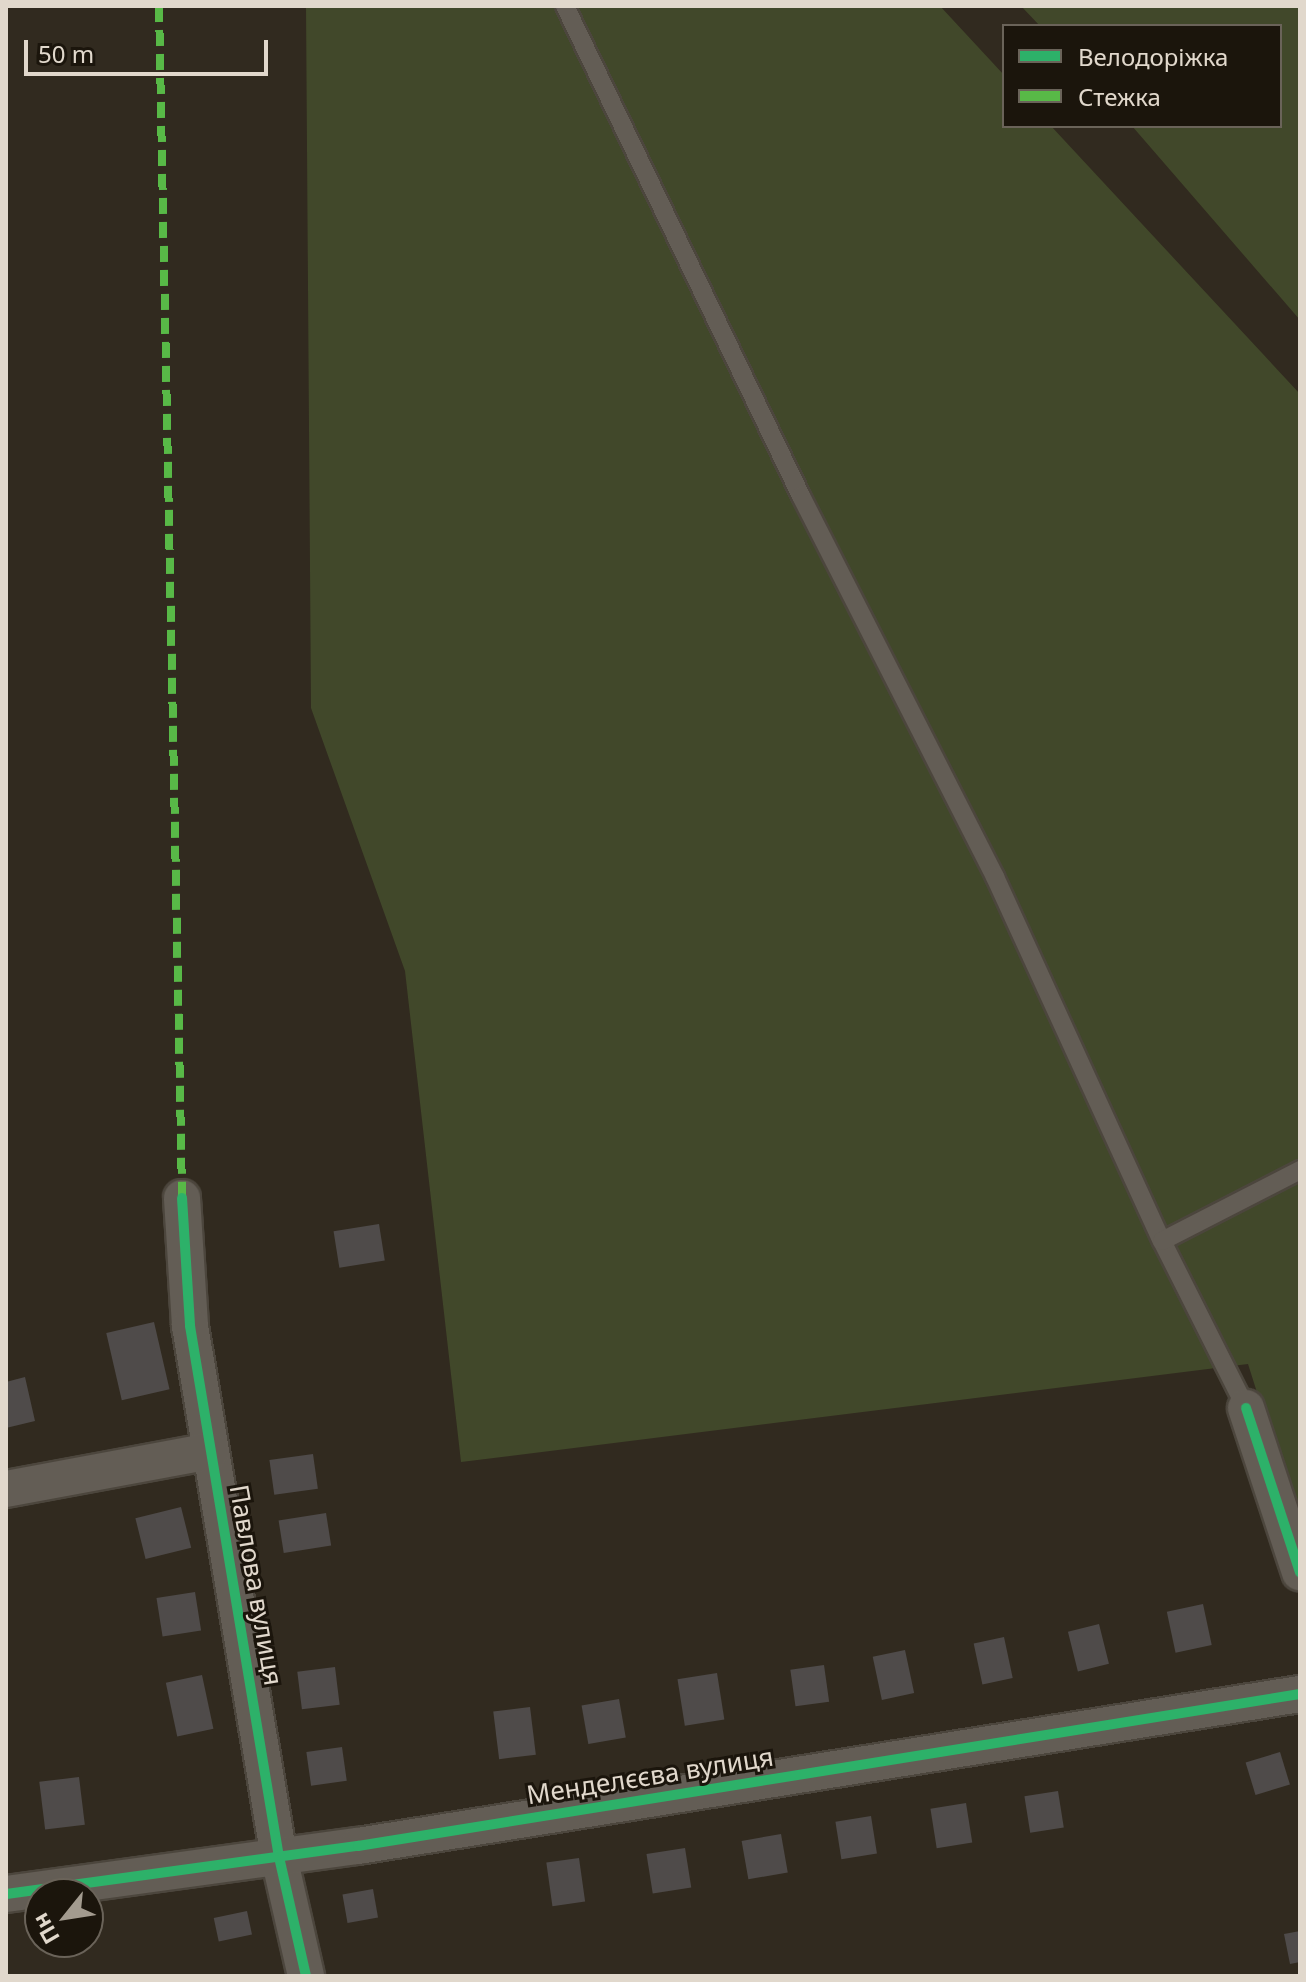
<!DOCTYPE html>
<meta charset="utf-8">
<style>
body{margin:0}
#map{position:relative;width:1306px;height:1982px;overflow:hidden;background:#312a1f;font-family:"Noto Sans",sans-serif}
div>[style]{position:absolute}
.green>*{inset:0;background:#41482a}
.building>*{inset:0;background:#4f4b4a;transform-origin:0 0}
.roads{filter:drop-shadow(2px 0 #4c463d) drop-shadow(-2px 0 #4c463d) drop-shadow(0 2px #4c463d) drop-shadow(0 -2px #4c463d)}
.service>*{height:18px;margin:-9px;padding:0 9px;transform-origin:9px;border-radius:9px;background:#635d55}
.minor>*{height:36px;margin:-18px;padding:0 18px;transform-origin:18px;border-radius:18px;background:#635d55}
.quiet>*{height:8px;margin-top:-4px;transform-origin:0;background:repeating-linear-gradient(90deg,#58b947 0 16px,transparent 0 24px)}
.cycleway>*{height:10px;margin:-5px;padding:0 5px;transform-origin:5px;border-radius:5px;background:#2db169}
span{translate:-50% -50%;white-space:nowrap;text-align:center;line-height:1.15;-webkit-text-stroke:6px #1b150c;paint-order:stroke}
.street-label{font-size:26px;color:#e1d8cc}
.frame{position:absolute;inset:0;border:8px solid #e1d8cc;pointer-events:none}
.legend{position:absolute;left:1002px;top:24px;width:280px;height:104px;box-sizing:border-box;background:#1b150c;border:2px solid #6a6359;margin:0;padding:10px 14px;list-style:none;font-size:24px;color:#e1d8cc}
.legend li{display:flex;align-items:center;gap:16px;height:40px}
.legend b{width:40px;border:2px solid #6a6359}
.north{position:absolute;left:24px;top:1878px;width:80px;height:80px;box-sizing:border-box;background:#1b150c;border:2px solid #6a6359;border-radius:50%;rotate:240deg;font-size:22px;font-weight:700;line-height:32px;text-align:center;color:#e1d8cc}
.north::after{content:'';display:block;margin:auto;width:28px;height:36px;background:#a39b8f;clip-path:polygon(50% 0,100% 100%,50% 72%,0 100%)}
.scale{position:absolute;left:24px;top:40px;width:244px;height:36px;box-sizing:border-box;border:4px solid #e1d8cc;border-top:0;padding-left:10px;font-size:24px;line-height:28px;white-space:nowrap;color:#e1d8cc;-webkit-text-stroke:6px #1b150c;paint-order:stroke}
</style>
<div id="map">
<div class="green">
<i style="clip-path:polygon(306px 6px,940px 6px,1004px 75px,1004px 126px,1051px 126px,1300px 394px,1300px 1528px,1248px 1364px,461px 1462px,405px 971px,311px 708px)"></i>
<i style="clip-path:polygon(1021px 6px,1300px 6px,1300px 320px,1132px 126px,1280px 126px,1280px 26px,1040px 26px)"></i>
</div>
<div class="building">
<i style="left:379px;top:1224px;width:37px;height:46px;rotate:81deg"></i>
<i style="left:154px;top:1322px;width:69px;height:49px;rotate:77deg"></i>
<i style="clip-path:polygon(25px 1377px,35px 1421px,6px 1428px,6px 1382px)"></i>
<i style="left:313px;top:1454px;width:35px;height:44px;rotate:82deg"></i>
<i style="left:181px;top:1507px;width:42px;height:47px;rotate:76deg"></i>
<i style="left:326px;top:1513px;width:33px;height:48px;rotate:81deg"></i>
<i style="left:195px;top:1592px;width:39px;height:39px;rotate:81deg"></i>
<i style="left:1203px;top:1604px;width:42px;height:37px;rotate:78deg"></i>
<i style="left:1099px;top:1624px;width:41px;height:32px;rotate:76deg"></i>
<i style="left:1004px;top:1637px;width:42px;height:31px;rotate:78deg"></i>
<i style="left:905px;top:1650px;width:44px;height:33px;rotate:78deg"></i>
<i style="left:824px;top:1665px;width:37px;height:34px;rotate:82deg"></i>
<i style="left:335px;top:1667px;width:38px;height:38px;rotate:83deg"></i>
<i style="left:717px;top:1673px;width:47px;height:40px;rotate:81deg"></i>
<i style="left:202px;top:1675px;width:55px;height:37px;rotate:78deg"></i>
<i style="left:619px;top:1699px;width:39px;height:38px;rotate:80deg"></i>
<i style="left:530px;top:1707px;width:48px;height:37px;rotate:83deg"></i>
<i style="left:342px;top:1747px;width:34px;height:36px;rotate:82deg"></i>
<i style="left:1280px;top:1752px;width:34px;height:36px;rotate:73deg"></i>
<i style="left:79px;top:1777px;width:48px;height:40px;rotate:83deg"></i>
<i style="left:1058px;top:1791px;width:37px;height:34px;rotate:81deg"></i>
<i style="left:966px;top:1803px;width:40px;height:36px;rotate:81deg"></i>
<i style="left:871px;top:1816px;width:38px;height:36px;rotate:81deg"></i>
<i style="left:781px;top:1834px;width:39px;height:40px;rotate:80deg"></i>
<i style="left:685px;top:1848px;width:40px;height:39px;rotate:81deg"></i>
<i style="left:579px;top:1858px;width:44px;height:33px;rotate:82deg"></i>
<i style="left:373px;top:1889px;width:29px;height:31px;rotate:80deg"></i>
<i style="left:247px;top:1911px;width:24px;height:34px;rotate:78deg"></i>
<i style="clip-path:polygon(1300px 1931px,1300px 1962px,1290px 1964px,1284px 1934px)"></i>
</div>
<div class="roads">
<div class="service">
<i style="left:565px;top:6px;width:544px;rotate:64.28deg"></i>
<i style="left:801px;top:496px;width:428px;rotate:63deg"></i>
<i style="left:995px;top:877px;width:400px;rotate:65.4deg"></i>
<i style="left:1162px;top:1241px;width:187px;rotate:63.3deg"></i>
<i style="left:1162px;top:1241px;width:155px;rotate:-27.2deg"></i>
</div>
<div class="minor">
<i style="left:182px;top:1198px;width:128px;rotate:86.4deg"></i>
<i style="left:190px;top:1326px;width:538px;rotate:80.49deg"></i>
<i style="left:279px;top:1857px;width:122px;rotate:77.2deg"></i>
<i style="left:1246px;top:1408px;width:173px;rotate:71.8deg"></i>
<i style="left:6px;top:1489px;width:208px;rotate:-10.5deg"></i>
<i style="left:6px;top:1894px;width:355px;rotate:-7.8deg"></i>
<i style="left:358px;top:1846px;width:954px;rotate:-9.17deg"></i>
</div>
</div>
<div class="quiet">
<i style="left:159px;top:6px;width:1192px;rotate:88.89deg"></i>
</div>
<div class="cycleway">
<i style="left:182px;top:1198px;width:128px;rotate:86.4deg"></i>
<i style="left:190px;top:1326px;width:538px;rotate:80.49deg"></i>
<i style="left:279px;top:1857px;width:122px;rotate:77.2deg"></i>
<i style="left:1246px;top:1408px;width:173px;rotate:71.8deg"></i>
<i style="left:6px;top:1894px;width:355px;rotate:-7.8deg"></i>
<i style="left:358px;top:1846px;width:954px;rotate:-9.17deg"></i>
</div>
<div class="street-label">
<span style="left:256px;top:1585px;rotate:80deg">Павлова вулиця</span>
<span style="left:650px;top:1776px;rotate:-9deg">Менделєєва вулиця</span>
</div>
<div class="frame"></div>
<ul class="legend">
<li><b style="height:10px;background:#2db169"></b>Велодоріжка</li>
<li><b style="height:10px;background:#58b947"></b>Стежка</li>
</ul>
<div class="north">Пн</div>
<div class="scale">50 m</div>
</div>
